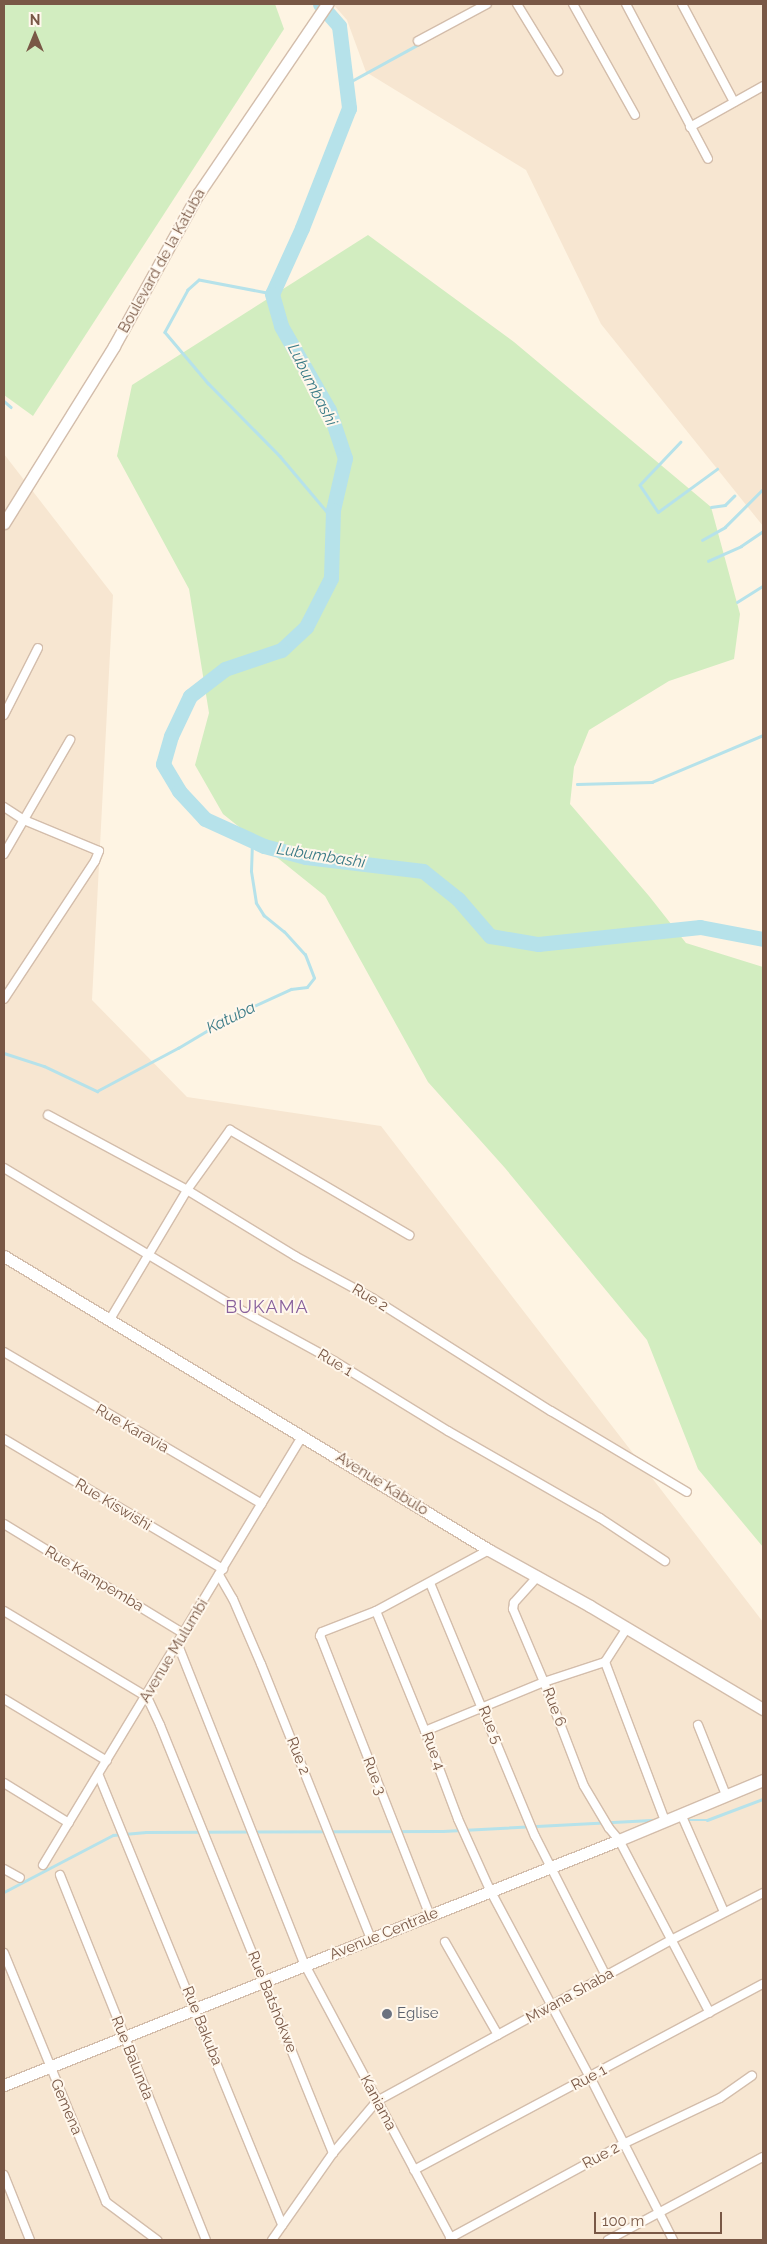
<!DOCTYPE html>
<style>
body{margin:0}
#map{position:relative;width:767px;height:2244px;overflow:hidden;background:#fef4e3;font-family:Raleway,sans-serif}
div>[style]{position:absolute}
.residential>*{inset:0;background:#f7e6d1}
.green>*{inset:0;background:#d2edc0}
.stream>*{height:2.5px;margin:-1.25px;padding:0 1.25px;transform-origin:1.25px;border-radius:1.25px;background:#b6e2ea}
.river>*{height:15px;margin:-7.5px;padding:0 7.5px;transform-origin:7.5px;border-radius:7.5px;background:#b6e2ea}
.roads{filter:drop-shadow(1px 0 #d3bdab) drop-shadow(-1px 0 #d3bdab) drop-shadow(0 1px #d3bdab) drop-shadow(0 -1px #d3bdab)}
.street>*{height:8px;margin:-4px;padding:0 4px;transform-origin:4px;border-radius:4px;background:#fff}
.secondary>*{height:11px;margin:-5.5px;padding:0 5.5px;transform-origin:5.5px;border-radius:5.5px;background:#fff}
.dots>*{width:14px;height:14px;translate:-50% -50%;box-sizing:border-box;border:2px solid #fff7ec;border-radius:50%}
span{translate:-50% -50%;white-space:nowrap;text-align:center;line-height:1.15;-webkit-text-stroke:4px #fff7ec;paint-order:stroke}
.street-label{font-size:15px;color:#795846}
.worship-label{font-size:15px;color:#5b616d}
.left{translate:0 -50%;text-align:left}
.water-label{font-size:16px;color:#3b7b87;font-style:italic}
.quarter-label{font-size:18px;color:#89619d;letter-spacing:1px}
.frame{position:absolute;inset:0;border:5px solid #795846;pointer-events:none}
.north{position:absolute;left:10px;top:10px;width:50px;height:50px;-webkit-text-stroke:4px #fff7ec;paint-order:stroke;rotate:0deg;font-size:14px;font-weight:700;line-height:20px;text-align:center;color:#795846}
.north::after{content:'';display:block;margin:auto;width:18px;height:22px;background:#795846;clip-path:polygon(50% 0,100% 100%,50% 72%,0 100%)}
.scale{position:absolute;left:594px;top:2212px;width:128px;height:22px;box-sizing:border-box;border:2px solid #795846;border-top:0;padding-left:6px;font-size:15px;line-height:18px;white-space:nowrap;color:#795846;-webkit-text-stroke:4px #fff7ec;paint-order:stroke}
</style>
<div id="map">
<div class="residential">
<i style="clip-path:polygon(333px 4px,763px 4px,763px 526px,601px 324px,526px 170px,366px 72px,347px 20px)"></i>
<i style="clip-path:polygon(4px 454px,113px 595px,92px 1000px,187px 1097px,381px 1126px,763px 1622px,763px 2240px,4px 2240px)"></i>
</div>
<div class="green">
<i style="clip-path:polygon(4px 4px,275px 4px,284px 29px,33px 416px,4px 395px)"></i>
<i style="clip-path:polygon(368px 235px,514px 342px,711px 507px,740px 614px,734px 659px,669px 681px,589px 730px,574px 767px,570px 804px,649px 896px,686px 943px,763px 967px,763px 1547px,698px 1469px,647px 1340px,505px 1168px,428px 1082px,325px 896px,223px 814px,195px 765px,209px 713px,189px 589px,117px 456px,132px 385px)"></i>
</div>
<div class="stream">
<i style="left:346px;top:84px;width:83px;rotate:-28.7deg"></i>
<i style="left:272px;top:294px;width:74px;rotate:-169.1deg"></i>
<i style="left:199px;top:280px;width:15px;rotate:138deg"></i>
<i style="left:188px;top:290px;width:48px;rotate:118.7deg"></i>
<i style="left:165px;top:332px;width:67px;rotate:49.9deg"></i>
<i style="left:208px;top:383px;width:103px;rotate:45.4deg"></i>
<i style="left:280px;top:456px;width:82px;rotate:49.9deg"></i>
<i style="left:4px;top:401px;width:9px;rotate:41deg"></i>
<i style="left:681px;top:442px;width:59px;rotate:133.6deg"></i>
<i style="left:640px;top:485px;width:32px;rotate:56deg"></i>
<i style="left:658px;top:512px;width:73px;rotate:-36.1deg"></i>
<i style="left:711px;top:507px;width:14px;rotate:-8deg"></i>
<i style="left:725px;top:505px;width:13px;rotate:-45deg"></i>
<i style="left:702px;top:540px;width:26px;rotate:-29deg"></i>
<i style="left:725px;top:527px;width:52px;rotate:-45deg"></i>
<i style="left:708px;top:561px;width:36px;rotate:-24deg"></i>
<i style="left:741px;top:546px;width:27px;rotate:-34deg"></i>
<i style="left:737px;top:602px;width:31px;rotate:-32deg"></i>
<i style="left:577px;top:784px;width:75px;rotate:-1.5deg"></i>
<i style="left:652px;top:782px;width:121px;rotate:-22.9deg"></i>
<i style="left:4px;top:1053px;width:42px;rotate:18deg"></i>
<i style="left:44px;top:1066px;width:59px;rotate:25.3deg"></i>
<i style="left:97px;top:1091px;width:92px;rotate:-28deg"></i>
<i style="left:178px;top:1048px;width:61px;rotate:-30.8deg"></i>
<i style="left:230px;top:1017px;width:67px;rotate:-24.7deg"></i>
<i style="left:291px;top:989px;width:16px;rotate:-7deg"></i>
<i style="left:307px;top:987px;width:11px;rotate:-52deg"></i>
<i style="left:314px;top:978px;width:25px;rotate:-111deg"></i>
<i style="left:305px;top:955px;width:31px;rotate:-132deg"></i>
<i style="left:284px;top:932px;width:26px;rotate:-141deg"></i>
<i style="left:264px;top:916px;width:15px;rotate:-122deg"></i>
<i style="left:256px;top:903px;width:32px;rotate:-99deg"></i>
<i style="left:251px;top:871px;width:30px;rotate:-88deg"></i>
<i style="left:686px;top:1820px;width:21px"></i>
<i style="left:707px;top:1820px;width:60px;rotate:-20.6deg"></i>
<i style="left:4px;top:1892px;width:123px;rotate:-27.6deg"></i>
<i style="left:113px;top:1835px;width:33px;rotate:-5deg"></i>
<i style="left:146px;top:1832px;width:297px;rotate:-0.2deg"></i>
<i style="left:443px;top:1831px;width:213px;rotate:-3deg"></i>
</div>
<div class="river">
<i style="left:320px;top:4px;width:29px;rotate:49deg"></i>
<i style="left:339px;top:26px;width:83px;rotate:83deg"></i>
<i style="left:349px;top:108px;width:129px;rotate:111.4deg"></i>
<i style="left:302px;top:228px;width:72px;rotate:114.4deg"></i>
<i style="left:272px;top:294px;width:33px;rotate:74deg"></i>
<i style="left:281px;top:326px;width:97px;rotate:60.3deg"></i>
<i style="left:329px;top:410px;width:51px;rotate:71.6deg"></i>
<i style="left:345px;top:458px;width:53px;rotate:103deg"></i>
<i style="left:333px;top:510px;width:68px;rotate:91.7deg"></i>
<i style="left:331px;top:578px;width:55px;rotate:117deg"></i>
<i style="left:306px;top:627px;width:34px;rotate:137deg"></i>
<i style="left:281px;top:650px;width:59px;rotate:161.3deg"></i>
<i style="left:225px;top:669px;width:44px;rotate:142.4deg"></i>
<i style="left:190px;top:696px;width:44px;rotate:115.4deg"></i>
<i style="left:171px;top:736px;width:29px;rotate:106deg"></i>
<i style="left:163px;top:764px;width:31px;rotate:59deg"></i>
<i style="left:179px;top:791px;width:38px;rotate:47deg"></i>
<i style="left:205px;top:819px;width:65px;rotate:24.6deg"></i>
<i style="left:264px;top:846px;width:43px;rotate:14.7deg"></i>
<i style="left:306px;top:857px;width:118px;rotate:6.8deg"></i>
<i style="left:423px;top:871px;width:45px;rotate:38.7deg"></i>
<i style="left:458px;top:899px;width:49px;rotate:49.1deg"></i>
<i style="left:490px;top:936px;width:49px;rotate:9.5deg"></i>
<i style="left:538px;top:944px;width:163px;rotate:-6deg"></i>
<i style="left:700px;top:927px;width:64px;rotate:10.8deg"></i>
</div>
<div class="roads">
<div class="street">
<i style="left:517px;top:4px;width:79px;rotate:58.5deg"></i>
<i style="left:573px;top:4px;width:127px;rotate:60.8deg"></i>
<i style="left:626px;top:4px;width:175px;rotate:62.1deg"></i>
<i style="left:682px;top:4px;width:111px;rotate:62deg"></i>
<i style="left:418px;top:41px;width:78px;rotate:-28.2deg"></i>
<i style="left:690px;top:127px;width:84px;rotate:-29.3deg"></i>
<i style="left:4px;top:715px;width:75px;rotate:-63.1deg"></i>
<i style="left:4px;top:807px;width:24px;rotate:33deg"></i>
<i style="left:24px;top:820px;width:81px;rotate:22.5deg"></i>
<i style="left:99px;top:851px;width:11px;rotate:112deg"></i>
<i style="left:95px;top:861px;width:165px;rotate:123.4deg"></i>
<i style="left:4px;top:854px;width:132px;rotate:-59.9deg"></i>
<i style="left:48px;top:1115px;width:158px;rotate:28.3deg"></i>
<i style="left:187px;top:1190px;width:127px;rotate:31.4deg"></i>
<i style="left:295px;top:1256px;width:88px;rotate:28.6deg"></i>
<i style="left:372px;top:1298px;width:212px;rotate:32.3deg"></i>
<i style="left:551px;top:1411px;width:158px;rotate:30.8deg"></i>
<i style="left:4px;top:1168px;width:274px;rotate:31deg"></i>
<i style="left:239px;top:1309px;width:108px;rotate:28.7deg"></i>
<i style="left:334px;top:1361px;width:134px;rotate:31.6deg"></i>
<i style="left:448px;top:1431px;width:175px;rotate:29.8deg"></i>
<i style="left:600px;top:1518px;width:78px;rotate:33.5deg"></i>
<i style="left:109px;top:1321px;width:152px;rotate:-59.2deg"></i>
<i style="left:187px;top:1190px;width:74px;rotate:-54.4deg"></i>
<i style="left:230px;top:1130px;width:208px;rotate:30.4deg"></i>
<i style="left:4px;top:1352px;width:299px;rotate:30.5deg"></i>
<i style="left:4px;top:1439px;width:255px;rotate:30.7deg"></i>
<i style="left:4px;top:1524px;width:211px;rotate:31.4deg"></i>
<i style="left:219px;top:1575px;width:28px;rotate:60deg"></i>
<i style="left:233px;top:1599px;width:71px;rotate:66.7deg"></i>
<i style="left:261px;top:1664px;width:296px;rotate:68.2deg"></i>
<i style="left:538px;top:1576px;width:36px;rotate:132deg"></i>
<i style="left:514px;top:1603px;width:6px;rotate:99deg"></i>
<i style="left:513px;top:1609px;width:79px;rotate:67deg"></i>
<i style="left:544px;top:1682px;width:111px;rotate:69deg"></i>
<i style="left:584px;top:1786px;width:49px;rotate:59.2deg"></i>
<i style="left:609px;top:1828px;width:16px;rotate:50deg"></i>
<i style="left:619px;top:1840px;width:195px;rotate:62.3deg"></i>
<i style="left:430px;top:1583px;width:274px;rotate:67.5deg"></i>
<i style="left:535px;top:1836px;width:157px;rotate:63.1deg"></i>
<i style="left:4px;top:1611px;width:167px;rotate:31deg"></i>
<i style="left:147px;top:1697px;width:31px;rotate:65deg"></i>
<i style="left:160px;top:1725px;width:462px;rotate:68deg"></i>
<i style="left:376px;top:1611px;width:130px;rotate:67.8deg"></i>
<i style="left:425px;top:1731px;width:94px;rotate:69.4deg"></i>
<i style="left:458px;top:1819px;width:78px;rotate:65.7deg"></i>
<i style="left:490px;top:1890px;width:212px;rotate:61.9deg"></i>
<i style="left:590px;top:2077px;width:183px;rotate:63deg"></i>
<i style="left:178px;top:1645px;width:344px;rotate:68.4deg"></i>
<i style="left:305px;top:1965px;width:312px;rotate:61.9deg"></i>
<i style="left:605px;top:1662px;width:170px;rotate:69.3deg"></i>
<i style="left:4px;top:1699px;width:120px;rotate:31deg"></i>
<i style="left:698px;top:1725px;width:75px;rotate:68.2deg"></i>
<i style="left:425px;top:1731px;width:129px;rotate:-22.4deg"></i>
<i style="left:544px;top:1682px;width:64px;rotate:-18.2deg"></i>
<i style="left:605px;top:1662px;width:40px;rotate:-57.1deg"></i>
<i style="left:99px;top:1776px;width:485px;rotate:67.8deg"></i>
<i style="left:4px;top:1783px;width:76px;rotate:31.6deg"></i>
<i style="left:681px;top:1814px;width:107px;rotate:66.3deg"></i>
<i style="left:43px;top:1865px;width:502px;rotate:-58.84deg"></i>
<i style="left:4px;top:1869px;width:18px;rotate:29deg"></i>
<i style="left:60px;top:1875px;width:393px;rotate:68.2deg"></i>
<i style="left:430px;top:1916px;width:301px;rotate:-111.4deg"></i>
<i style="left:320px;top:1636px;width:4px;rotate:-63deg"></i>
<i style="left:322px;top:1632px;width:58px;rotate:-21.3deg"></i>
<i style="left:376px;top:1611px;width:128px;rotate:-28.4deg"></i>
<i style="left:445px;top:1942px;width:107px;rotate:60.3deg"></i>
<i style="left:4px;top:1953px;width:269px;rotate:67.7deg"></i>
<i style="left:106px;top:2202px;width:64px;rotate:36.7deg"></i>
<i style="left:414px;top:2170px;width:395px;rotate:-28.1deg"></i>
<i style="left:4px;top:2175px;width:70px;rotate:68.2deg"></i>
<i style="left:450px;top:2238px;width:197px;rotate:-28.5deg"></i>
<i style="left:623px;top:2144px;width:107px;rotate:-25.4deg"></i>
<i style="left:720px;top:2098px;width:39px;rotate:-35deg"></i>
<i style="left:272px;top:2240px;width:106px;rotate:-55deg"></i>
<i style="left:333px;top:2153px;width:68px;rotate:-49.8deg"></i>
<i style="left:377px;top:2101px;width:335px;rotate:-28.7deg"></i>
<i style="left:671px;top:1940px;width:103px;rotate:-27.1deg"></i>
<i style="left:608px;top:2240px;width:176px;rotate:-28.2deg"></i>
</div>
<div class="secondary">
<i style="left:4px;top:523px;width:208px;rotate:-58.1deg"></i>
<i style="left:114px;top:346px;width:174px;rotate:-61.1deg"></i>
<i style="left:198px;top:194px;width:230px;rotate:-55.8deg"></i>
<i style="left:4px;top:1256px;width:567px;rotate:31.22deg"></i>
<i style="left:489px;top:1550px;width:115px;rotate:29deg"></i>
<i style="left:590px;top:1606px;width:201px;rotate:30.8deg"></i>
<i style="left:4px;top:2085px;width:662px;rotate:-21.72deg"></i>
<i style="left:619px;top:1840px;width:156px;rotate:-22.6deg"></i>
</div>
</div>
<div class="dots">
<i style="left:387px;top:2014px;background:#6b7280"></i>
</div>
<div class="street-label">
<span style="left:162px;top:261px;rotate:-61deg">Boulevard de la Katuba</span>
<span style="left:370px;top:1298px;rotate:31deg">Rue 2</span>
<span style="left:335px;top:1363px;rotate:31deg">Rue 1</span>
<span style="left:132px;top:1429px;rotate:30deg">Rue Karavia</span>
<span style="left:382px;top:1484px;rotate:32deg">Avenue Kabulo</span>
<span style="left:113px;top:1505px;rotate:31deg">Rue Kiswishi</span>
<span style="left:94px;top:1579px;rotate:31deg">Rue Kampemba</span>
<span style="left:174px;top:1651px;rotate:-59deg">Avenue Mulumbi</span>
<span style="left:554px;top:1707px;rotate:69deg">Rue 6</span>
<span style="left:490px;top:1725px;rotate:67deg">Rue 5</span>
<span style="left:433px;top:1751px;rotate:69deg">Rue 4</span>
<span style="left:298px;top:1756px;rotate:68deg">Rue 2</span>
<span style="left:374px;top:1776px;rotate:69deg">Rue 3</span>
<span style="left:384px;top:1934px;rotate:-22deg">Avenue Centrale</span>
<span style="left:570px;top:1996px;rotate:-29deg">Mwana Shaba</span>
<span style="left:272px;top:2002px;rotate:68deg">Rue Batshokwe</span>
<span style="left:202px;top:2026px;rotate:68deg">Rue Bakuba</span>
<span style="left:132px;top:2058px;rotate:68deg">Rue Balunda</span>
<span style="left:589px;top:2078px;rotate:-28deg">Rue 1</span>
<span style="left:378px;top:2103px;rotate:62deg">Kaniama</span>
<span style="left:66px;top:2107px;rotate:67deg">Gemena</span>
<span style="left:601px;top:2156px;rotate:-28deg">Rue 2</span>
</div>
<div class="worship-label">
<span class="left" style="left:397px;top:2014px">Eglise</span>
</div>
<div class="water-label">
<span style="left:312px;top:385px;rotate:63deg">Lubumbashi</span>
<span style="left:321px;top:856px;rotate:9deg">Lubumbashi</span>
<span style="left:231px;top:1018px;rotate:-26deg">Katuba</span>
</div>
<div class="quarter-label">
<span style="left:267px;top:1307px">BUKAMA</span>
</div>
<div class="frame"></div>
<div class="north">N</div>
<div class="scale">100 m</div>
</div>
